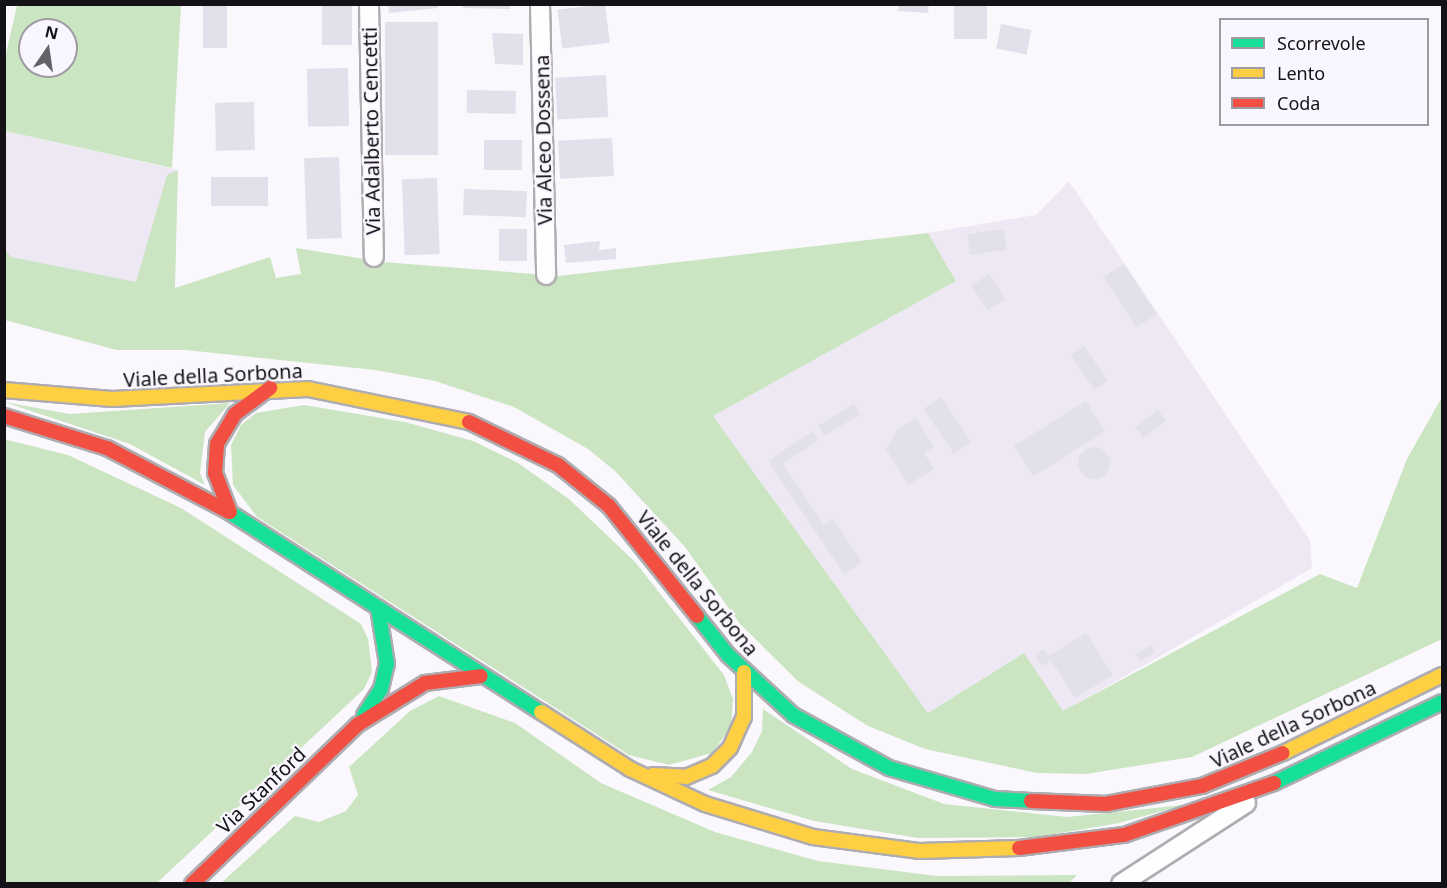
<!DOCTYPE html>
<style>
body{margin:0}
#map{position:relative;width:1447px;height:888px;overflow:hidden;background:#faf8fd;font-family:"Noto Sans",sans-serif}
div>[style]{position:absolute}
.built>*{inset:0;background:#ede8f4}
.green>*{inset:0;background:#cbe5c2}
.building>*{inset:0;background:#e2e0eb;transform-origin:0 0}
.round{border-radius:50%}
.roads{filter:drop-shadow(2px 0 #aeacb0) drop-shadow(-2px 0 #aeacb0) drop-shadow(0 2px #aeacb0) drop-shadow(0 -2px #aeacb0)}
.street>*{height:18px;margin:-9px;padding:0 9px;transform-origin:9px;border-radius:9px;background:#fefeff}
.fast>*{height:14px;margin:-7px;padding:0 7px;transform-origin:7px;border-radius:7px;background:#16e098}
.slow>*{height:14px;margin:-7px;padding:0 7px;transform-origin:7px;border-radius:7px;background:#ffcf43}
.jam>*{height:14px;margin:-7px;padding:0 7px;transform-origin:7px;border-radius:7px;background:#f24e42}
span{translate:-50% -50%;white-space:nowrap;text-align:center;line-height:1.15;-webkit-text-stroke:4.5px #faf6ff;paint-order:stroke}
.street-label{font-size:20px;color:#141216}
.frame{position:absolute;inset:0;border:6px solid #141216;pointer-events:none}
.legend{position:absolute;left:1219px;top:18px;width:210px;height:108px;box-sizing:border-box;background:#faf6ff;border:2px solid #9e9ba2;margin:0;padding:8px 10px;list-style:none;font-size:18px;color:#141216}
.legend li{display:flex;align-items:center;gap:12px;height:30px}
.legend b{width:30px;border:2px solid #9e9ba2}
.north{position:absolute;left:18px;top:18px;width:60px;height:60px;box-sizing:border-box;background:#faf6ff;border:2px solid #9e9ba2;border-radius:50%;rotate:13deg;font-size:16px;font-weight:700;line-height:24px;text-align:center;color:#141216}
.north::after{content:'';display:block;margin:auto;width:21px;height:27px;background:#646267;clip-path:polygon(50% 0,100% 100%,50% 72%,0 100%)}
</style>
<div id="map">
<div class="built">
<i style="clip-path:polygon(5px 131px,178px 170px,174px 288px,117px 350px,5px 320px)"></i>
<i style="clip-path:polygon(1069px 181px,1310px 540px,1312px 568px,1063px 712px,1024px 653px,928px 713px,713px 416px,956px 281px,928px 233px,1036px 215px)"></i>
</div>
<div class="green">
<i style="clip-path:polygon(evenodd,17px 5px,181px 5px,172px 168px,5px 131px,5px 58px,17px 5px,30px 30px,66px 30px,66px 66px,30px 66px,30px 30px)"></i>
<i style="clip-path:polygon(178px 170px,175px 288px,270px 257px,276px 278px,301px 274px,296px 248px,383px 262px,559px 276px,928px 233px,956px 281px,713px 416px,928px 713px,1024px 653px,1063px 711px,1320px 574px,1357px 588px,1407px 459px,1442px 397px,1442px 639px,1192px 757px,1086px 774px,1037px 773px,925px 749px,868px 726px,799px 682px,740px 624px,685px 547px,615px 471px,588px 449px,514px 407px,435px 381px,375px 370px,186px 350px,117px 350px,5px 320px,4px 249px,11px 257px,136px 282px,167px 175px)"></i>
<i style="clip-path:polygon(4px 402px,70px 414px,230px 403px,205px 432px,200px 473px,205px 485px,130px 444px)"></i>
<i style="clip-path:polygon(304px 405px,405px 422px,473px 441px,518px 463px,569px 499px,636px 563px,724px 675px,733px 699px,731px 727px,712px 753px,669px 765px,629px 755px,257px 517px,233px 485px,231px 445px,241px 425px,256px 413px)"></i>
<i style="clip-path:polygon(4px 439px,68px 455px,181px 508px,361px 624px,368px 639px,372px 672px,364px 689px,157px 883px,5px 883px)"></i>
<i style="clip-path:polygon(439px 696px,515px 723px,601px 783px,715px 832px,818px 861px,936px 876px,1077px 875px,1068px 884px,221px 883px,295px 816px,319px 822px,346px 811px,358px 795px,349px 767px,410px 711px)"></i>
<i style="clip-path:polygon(763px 709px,852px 769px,944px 804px,1067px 817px,1184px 805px,1119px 823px,1038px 837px,918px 838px,814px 821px,708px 790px,731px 777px,752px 752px,762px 731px)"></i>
</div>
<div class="building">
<i style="left:203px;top:4px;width:24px;height:44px"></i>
<i style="left:322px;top:4px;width:30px;height:41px"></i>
<i style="clip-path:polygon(388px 4px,438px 4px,438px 8px,389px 13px)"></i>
<i style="clip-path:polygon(463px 4px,510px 4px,510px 9px,463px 8px)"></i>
<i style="left:605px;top:4px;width:39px;height:48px;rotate:83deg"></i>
<i style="clip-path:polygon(899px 4px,929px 4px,928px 13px,898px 11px)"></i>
<i style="left:954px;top:4px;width:33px;height:35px"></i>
<i style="left:385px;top:22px;width:53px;height:133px"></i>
<i style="left:1001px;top:24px;width:31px;height:25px;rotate:11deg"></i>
<i style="clip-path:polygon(492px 33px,523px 34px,523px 65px,495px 64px)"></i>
<i style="left:348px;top:68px;width:58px;height:41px;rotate:89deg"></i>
<i style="left:606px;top:75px;width:42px;height:51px;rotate:87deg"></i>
<i style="left:467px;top:90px;width:49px;height:23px;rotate:1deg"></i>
<i style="left:254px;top:102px;width:48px;height:39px;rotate:89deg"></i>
<i style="left:612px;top:138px;width:38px;height:54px;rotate:87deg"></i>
<i style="left:484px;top:140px;width:38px;height:30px"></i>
<i style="left:339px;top:157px;width:81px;height:35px;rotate:88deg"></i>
<i style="left:268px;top:177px;width:29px;height:57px;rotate:90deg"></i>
<i style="left:437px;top:178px;width:76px;height:35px;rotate:88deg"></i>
<i style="left:464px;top:189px;width:63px;height:26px;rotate:2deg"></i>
<i style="left:499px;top:229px;width:28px;height:32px"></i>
<i style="left:1004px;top:229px;width:21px;height:37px;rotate:82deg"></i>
<i style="clip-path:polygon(600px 241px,599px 250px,616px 248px,616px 259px,566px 263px,564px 245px)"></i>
<i style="left:1124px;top:264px;width:60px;height:24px;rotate:57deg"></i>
<i style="left:989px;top:274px;width:30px;height:21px;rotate:57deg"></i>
<i style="left:1084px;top:346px;width:42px;height:16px;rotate:56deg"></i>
<i style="left:941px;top:397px;width:54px;height:21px;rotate:56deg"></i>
<i style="left:1086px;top:401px;width:36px;height:85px;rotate:58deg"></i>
<i style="left:854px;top:404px;width:12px;height:42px;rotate:59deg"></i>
<i style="left:1158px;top:410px;width:14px;height:28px;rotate:54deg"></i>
<i style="clip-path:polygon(916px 418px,934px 447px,924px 453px,934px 469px,908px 485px,886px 449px,897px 430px)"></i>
<i style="clip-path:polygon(813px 431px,819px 440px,783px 464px,824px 525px,833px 519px,862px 562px,844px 574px,768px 461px)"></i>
<i class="round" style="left:1078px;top:447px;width:32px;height:32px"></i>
<i style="clip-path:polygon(1086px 633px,1113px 675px,1075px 698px,1051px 660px,1042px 666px,1035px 655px,1044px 649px,1049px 656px)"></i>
<i style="left:1151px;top:645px;width:8px;height:18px;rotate:60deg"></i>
</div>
<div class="roads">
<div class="street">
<i style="left:369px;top:4px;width:253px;rotate:88.9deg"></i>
<i style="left:540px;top:4px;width:271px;rotate:88.7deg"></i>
<i style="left:1121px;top:884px;width:149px;rotate:-32.9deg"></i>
</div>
<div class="fast">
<i style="left:229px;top:512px;width:371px;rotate:32.7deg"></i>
<i style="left:697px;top:616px;width:50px;rotate:51.5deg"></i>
<i style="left:728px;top:655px;width:88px;rotate:42.7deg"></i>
<i style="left:793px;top:715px;width:110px;rotate:28.9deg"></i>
<i style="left:889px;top:768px;width:110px;rotate:16.3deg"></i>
<i style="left:995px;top:799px;width:36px;rotate:3deg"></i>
<i style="left:364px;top:715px;width:31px;rotate:-57deg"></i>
<i style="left:381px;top:689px;width:26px;rotate:-77deg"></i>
<i style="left:387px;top:664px;width:57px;rotate:-99.1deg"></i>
<i style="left:1274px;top:783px;width:187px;rotate:-25.7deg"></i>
</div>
<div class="slow">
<i style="left:4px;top:390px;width:108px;rotate:4.8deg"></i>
<i style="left:112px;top:399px;width:196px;rotate:-2.9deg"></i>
<i style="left:308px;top:389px;width:164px;rotate:11.6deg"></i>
<i style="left:541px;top:712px;width:106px;rotate:32.6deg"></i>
<i style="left:630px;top:769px;width:83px;rotate:25deg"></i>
<i style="left:705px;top:804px;width:113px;rotate:17deg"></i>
<i style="left:813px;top:837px;width:108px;rotate:7.5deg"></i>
<i style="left:920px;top:851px;width:99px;rotate:-1.7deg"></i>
<i style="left:1283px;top:753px;width:177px;rotate:-26.1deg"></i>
<i style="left:653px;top:775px;width:33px;rotate:3deg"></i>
<i style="left:686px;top:777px;width:28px;rotate:-23deg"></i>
<i style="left:712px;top:766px;width:25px;rotate:-45deg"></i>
<i style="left:730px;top:748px;width:34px;rotate:-66deg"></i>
<i style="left:744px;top:717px;width:45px;rotate:-90deg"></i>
</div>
<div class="jam">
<i style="left:4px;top:416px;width:108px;rotate:17.3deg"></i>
<i style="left:107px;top:448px;width:138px;rotate:27.7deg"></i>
<i style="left:469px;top:422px;width:99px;rotate:25.8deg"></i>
<i style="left:558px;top:465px;width:65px;rotate:38.8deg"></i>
<i style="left:609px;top:506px;width:141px;rotate:51.3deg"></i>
<i style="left:230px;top:512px;width:42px;rotate:-111deg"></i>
<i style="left:215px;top:473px;width:29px;rotate:-86deg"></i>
<i style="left:217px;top:444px;width:35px;rotate:-59deg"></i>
<i style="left:235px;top:414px;width:44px;rotate:-36.6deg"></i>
<i style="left:1031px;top:801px;width:75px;rotate:2.3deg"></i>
<i style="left:1106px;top:804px;width:98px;rotate:-10.6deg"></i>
<i style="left:1202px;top:786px;width:87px;rotate:-22.2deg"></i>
<i style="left:1019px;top:848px;width:106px;rotate:-7.1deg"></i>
<i style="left:1124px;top:835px;width:159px;rotate:-19.1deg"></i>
<i style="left:192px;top:884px;width:229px;rotate:-43.9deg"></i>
<i style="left:357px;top:725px;width:80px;rotate:-31.7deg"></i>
<i style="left:425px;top:683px;width:56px;rotate:-7.1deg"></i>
</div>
</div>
<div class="street-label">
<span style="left:371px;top:131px;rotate:-91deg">Via Adalberto Cencetti</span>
<span style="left:543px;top:140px;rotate:-91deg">Via Alceo Dossena</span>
<span style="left:213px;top:375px;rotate:-3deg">Viale della Sorbona</span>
<span style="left:698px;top:583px;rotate:51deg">Viale della Sorbona</span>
<span style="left:1293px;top:724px;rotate:-25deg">Viale della Sorbona</span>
<span style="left:261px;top:790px;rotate:-44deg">Via Stanford</span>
</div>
<div class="frame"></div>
<ul class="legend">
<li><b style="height:8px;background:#16e098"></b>Scorrevole</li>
<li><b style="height:8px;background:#ffcf43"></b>Lento</li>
<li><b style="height:8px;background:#f24e42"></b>Coda</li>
</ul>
<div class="north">N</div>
</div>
